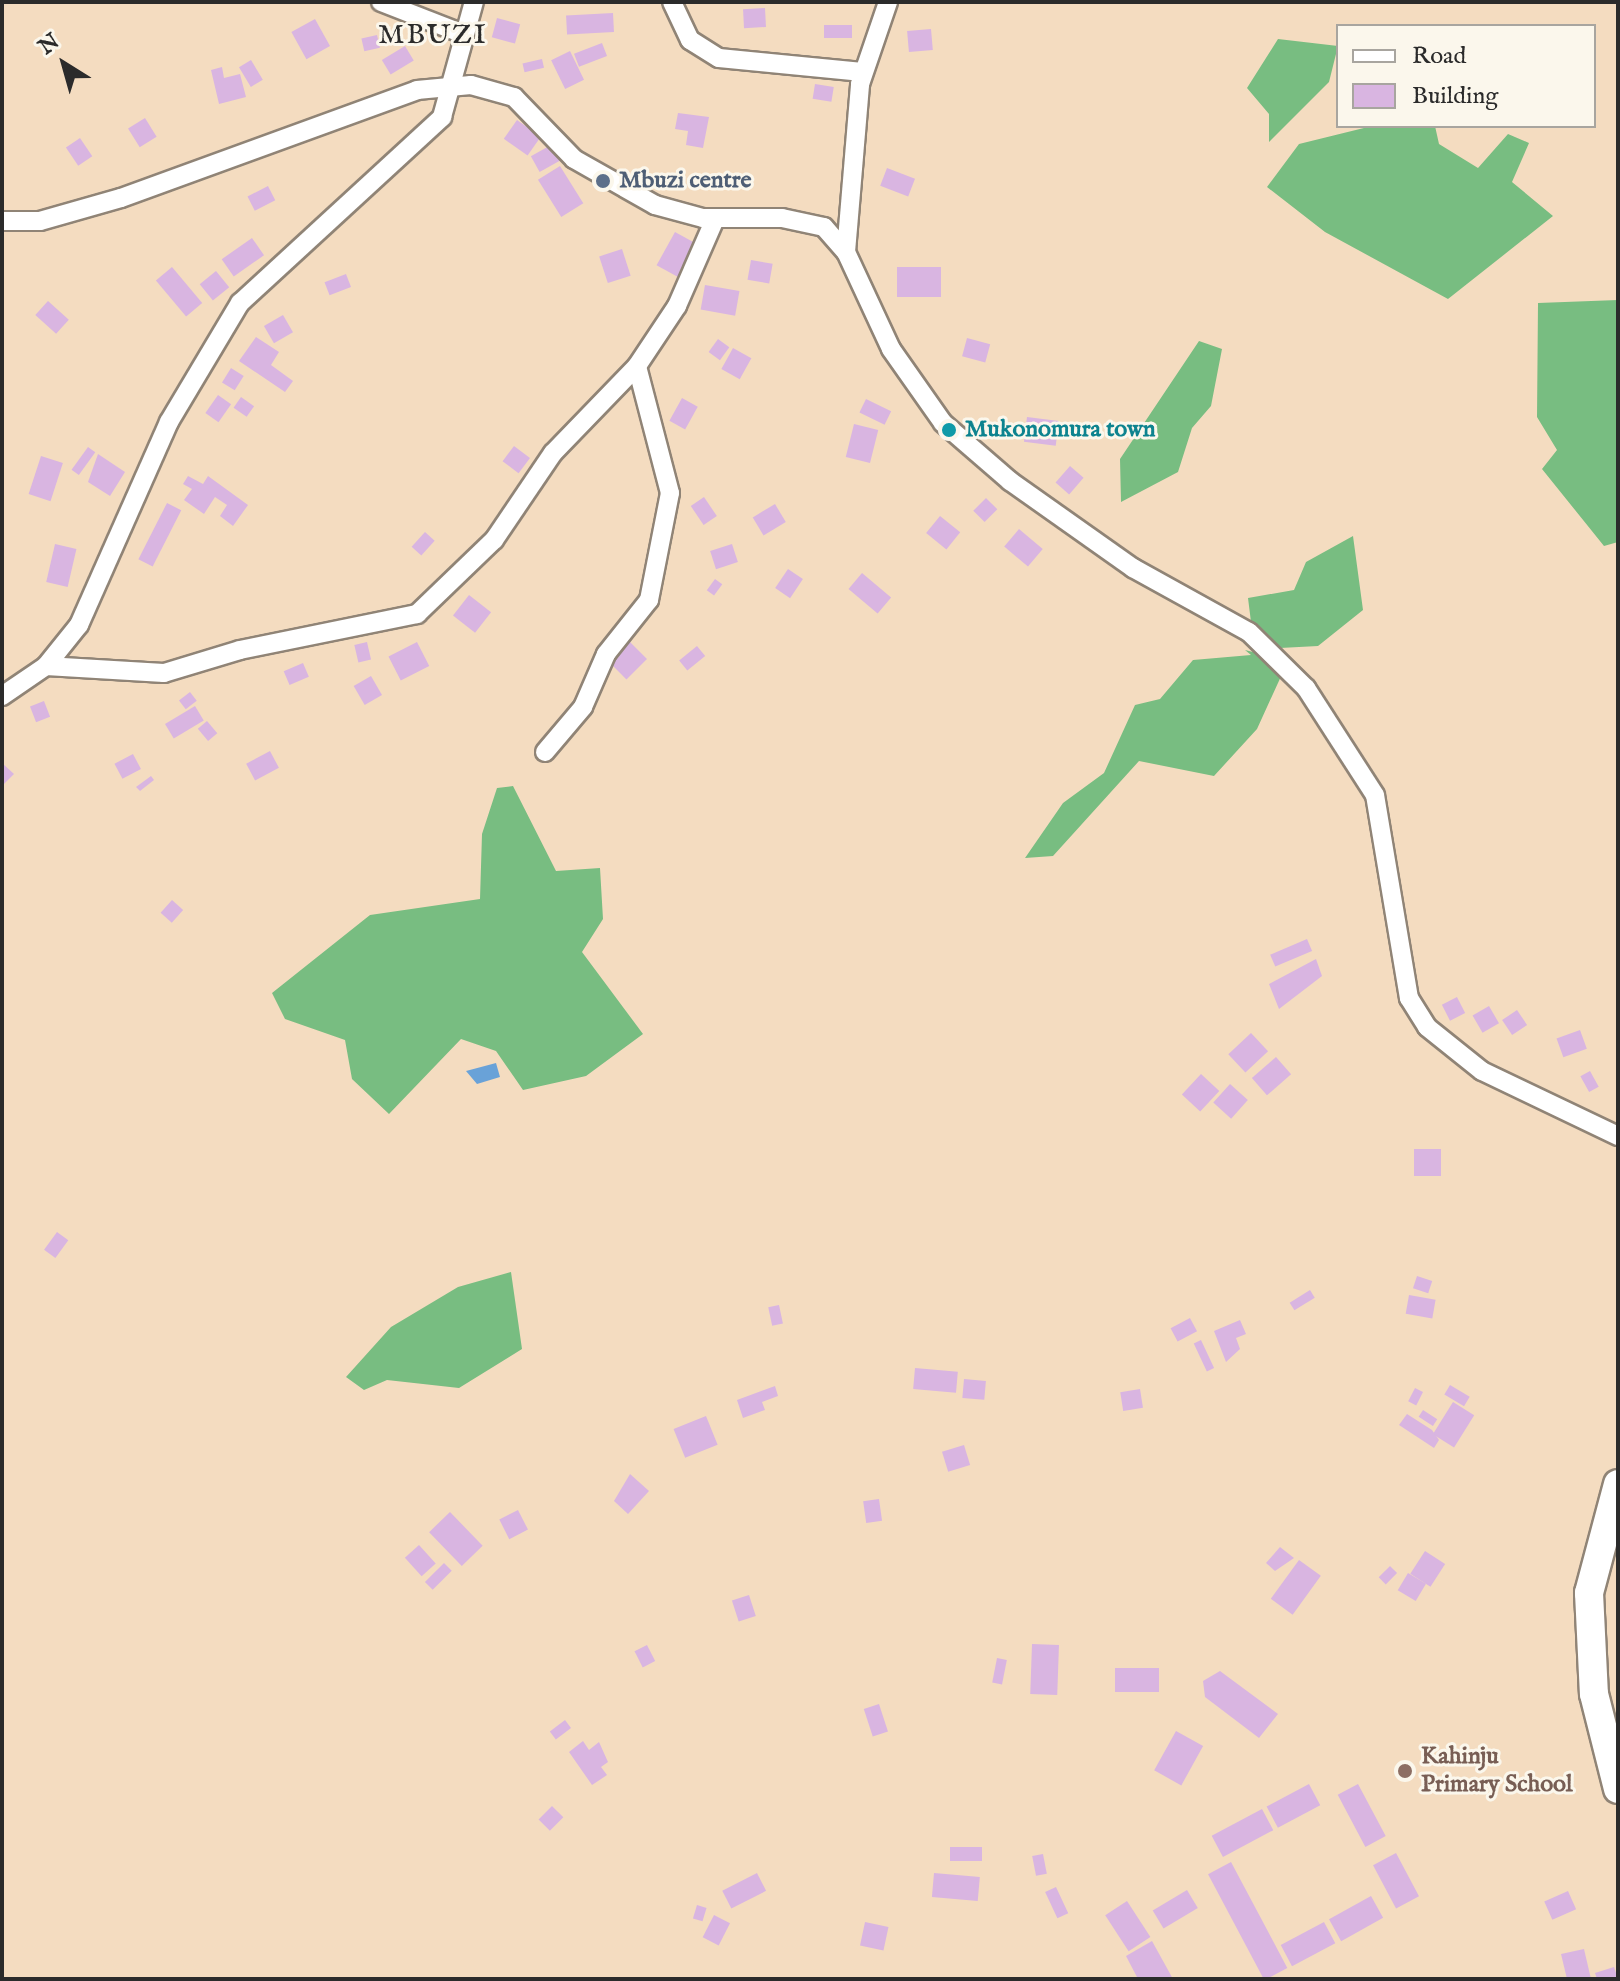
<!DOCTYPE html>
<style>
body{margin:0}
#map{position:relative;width:1620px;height:1981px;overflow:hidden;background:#f4dcc0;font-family:"IM FELL English",serif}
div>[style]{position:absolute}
.forest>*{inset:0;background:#78bd81}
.water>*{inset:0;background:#69a2d8}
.building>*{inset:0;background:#d9b5e1;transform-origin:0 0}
.roads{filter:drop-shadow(2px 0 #908476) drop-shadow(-2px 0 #908476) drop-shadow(0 2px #908476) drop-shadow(0 -2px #908476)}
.street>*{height:18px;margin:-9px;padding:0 9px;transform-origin:9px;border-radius:9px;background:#fff}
.primary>*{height:28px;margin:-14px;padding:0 14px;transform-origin:14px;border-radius:14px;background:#fff}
.dots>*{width:22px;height:22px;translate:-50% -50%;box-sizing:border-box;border:4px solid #fbf7ec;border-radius:50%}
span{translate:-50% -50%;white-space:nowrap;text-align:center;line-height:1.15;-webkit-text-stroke:6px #fbf7ec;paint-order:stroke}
.service-label{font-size:24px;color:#4e5e75;font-weight:700}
.left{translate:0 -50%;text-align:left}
.culture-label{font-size:24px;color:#0d838f;font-weight:700}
.education-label{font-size:24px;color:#785e54;font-weight:700}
.quarter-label{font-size:28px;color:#2b2b2b;letter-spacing:2px}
.frame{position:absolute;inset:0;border:4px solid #2b2b2b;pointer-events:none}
.legend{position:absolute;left:1336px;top:24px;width:260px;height:104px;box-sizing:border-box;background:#fbf7ec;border:2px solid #a8a59f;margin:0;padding:10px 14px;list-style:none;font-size:24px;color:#2b2b2b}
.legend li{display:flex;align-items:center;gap:16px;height:40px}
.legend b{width:40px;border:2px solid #a8a59f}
.north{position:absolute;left:24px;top:24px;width:80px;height:80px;-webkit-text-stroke:6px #fbf7ec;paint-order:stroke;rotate:323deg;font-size:22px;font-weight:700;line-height:32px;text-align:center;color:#2b2b2b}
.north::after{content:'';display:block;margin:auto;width:28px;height:36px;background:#2b2b2b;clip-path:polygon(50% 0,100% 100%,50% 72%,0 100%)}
</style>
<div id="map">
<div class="forest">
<i style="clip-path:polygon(1278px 39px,1338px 46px,1329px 82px,1269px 142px,1269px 114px,1247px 88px)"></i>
<i style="clip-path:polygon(1372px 126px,1435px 126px,1439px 144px,1478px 168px,1508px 134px,1529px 143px,1512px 182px,1553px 216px,1448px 299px,1325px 232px,1267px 187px,1299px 144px)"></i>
<i style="clip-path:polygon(1618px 300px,1618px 542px,1604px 546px,1542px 469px,1557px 450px,1537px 417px,1538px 303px)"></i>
<i style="clip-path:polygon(1199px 341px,1222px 349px,1211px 406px,1192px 428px,1178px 472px,1121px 502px,1120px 459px)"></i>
<i style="clip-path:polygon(1353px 536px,1363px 610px,1318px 646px,1280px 648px,1251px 622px,1248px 598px,1294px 590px,1306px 562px)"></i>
<i style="clip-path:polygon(1245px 650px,1265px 655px,1283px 672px,1257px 729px,1214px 776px,1139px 761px,1053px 856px,1025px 858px,1063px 803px,1104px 773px,1135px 705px,1160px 699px,1193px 660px,1251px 655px)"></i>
<i style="clip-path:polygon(513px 786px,556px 871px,600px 868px,603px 919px,582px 952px,643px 1034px,586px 1076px,523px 1090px,496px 1051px,461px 1039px,389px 1114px,352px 1079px,345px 1040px,285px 1019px,272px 993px,370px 915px,480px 899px,482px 834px,497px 788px)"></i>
<i style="clip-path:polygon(511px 1272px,522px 1349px,459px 1388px,387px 1380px,364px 1390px,346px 1377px,391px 1327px,458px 1287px)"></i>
</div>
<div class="water">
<i style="clip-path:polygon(496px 1063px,500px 1077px,477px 1084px,466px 1071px)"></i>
</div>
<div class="building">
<i style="left:765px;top:8px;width:19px;height:22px;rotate:87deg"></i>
<i style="left:613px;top:13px;width:19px;height:47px;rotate:87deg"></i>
<i style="left:497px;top:18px;width:24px;height:20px;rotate:15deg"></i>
<i style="left:315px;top:19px;width:31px;height:27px;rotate:61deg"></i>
<i style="left:852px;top:25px;width:13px;height:28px;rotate:90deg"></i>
<i style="left:931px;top:29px;width:21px;height:24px;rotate:85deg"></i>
<i style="left:377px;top:35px;width:13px;height:16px;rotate:77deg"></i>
<i style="left:602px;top:43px;width:14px;height:30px;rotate:69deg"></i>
<i style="left:405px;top:46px;width:17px;height:27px;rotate:59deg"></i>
<i style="left:570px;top:51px;width:32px;height:21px;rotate:64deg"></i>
<i style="left:542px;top:59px;width:9px;height:20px;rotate:77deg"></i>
<i style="left:251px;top:60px;width:23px;height:14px;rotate:59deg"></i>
<i style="clip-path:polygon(222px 67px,224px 78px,240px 74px,246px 97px,219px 104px,211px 70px)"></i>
<i style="left:815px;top:84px;width:19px;height:15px;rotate:9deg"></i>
<i style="clip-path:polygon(678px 113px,709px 117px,703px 148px,686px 145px,688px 131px,675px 129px)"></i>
<i style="left:145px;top:118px;width:22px;height:20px;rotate:58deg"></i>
<i style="left:517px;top:120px;width:29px;height:23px;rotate:35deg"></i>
<i style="left:80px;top:138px;width:22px;height:17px;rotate:56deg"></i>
<i style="left:551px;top:145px;width:18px;height:23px;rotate:61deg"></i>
<i style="left:560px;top:166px;width:44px;height:26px;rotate:58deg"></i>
<i style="left:887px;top:168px;width:30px;height:19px;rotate:21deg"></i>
<i style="left:268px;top:186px;width:16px;height:23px;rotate:63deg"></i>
<i style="left:675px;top:232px;width:25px;height:38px;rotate:29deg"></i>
<i style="left:252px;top:238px;width:21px;height:37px;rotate:55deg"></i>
<i style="left:622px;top:249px;width:28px;height:24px;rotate:72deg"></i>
<i style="left:751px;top:260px;width:22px;height:20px;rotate:10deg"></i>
<i style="left:172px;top:267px;width:47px;height:21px;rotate:50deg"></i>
<i style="left:941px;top:267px;width:30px;height:44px;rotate:90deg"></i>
<i style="left:216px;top:271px;width:21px;height:21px;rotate:51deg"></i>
<i style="left:346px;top:274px;width:14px;height:23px;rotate:69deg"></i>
<i style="left:705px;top:285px;width:35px;height:25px;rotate:10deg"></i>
<i style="left:48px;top:301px;width:28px;height:19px;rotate:42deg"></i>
<i style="left:283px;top:315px;width:20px;height:22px;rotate:60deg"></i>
<i style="clip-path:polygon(256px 337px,279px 352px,271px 365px,293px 381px,285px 392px,239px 361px)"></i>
<i style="left:967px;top:338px;width:24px;height:19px;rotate:15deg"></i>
<i style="left:718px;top:339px;width:14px;height:16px;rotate:36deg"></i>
<i style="left:733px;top:348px;width:21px;height:24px;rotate:29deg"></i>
<i style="left:231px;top:368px;width:15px;height:17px;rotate:32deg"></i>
<i style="left:218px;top:395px;width:16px;height:22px;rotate:35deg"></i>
<i style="left:241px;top:397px;width:16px;height:13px;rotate:35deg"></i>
<i style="left:682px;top:398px;width:18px;height:26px;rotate:29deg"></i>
<i style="left:866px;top:399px;width:28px;height:15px;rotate:26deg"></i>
<i style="left:1027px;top:417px;width:32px;height:25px;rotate:7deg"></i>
<i style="left:854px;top:424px;width:25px;height:34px;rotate:14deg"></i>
<i style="left:514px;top:446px;width:20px;height:19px;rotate:37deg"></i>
<i style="left:88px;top:447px;width:9px;height:28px;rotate:36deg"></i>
<i style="clip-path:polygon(98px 454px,125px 472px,110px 496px,88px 482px)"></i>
<i style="left:41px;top:456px;width:23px;height:40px;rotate:18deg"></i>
<i style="left:1070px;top:466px;width:18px;height:22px;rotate:41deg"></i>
<i style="clip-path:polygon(188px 476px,203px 484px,208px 476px,248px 505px,233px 526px,220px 516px,227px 505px,215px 497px,204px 514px,184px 500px,192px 489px,183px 484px)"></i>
<i style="left:704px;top:497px;width:23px;height:16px;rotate:56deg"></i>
<i style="left:986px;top:498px;width:16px;height:18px;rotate:45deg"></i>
<i style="left:167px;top:503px;width:16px;height:63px;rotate:27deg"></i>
<i style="left:775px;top:504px;width:21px;height:26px;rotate:59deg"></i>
<i style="left:940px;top:516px;width:26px;height:22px;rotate:39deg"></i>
<i style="left:1019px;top:529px;width:31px;height:23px;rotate:40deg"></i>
<i style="left:425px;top:532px;width:13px;height:20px;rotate:42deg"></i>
<i style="left:55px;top:544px;width:22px;height:39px;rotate:13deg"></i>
<i style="left:732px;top:544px;width:19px;height:23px;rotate:72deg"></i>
<i style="left:788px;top:569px;width:18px;height:23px;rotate:34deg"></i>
<i style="left:862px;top:573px;width:38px;height:21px;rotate:40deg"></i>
<i style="left:715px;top:579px;width:9px;height:14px;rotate:36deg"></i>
<i style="left:469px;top:595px;width:28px;height:26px;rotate:38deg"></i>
<i style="left:367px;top:642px;width:18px;height:13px;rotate:77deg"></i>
<i style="left:417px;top:642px;width:27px;height:32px;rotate:63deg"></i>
<i style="left:630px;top:642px;width:24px;height:29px;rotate:45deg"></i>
<i style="left:697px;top:646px;width:13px;height:23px;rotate:51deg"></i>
<i style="left:303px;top:663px;width:15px;height:21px;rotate:67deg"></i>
<i style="left:371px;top:676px;width:22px;height:20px;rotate:60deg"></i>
<i style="left:190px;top:692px;width:11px;height:14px;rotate:52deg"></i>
<i style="left:44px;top:701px;width:17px;height:15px;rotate:69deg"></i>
<i style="left:195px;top:706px;width:17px;height:35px;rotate:59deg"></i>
<i style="left:207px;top:721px;width:16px;height:12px;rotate:50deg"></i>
<i style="left:270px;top:751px;width:19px;height:27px;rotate:62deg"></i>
<i style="left:133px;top:754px;width:17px;height:21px;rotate:62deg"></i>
<i style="clip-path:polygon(2px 763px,14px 774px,2px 786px)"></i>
<i style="clip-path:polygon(151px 776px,154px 780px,140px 791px,136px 787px)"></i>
<i style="left:172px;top:900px;width:15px;height:17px;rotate:42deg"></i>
<i style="left:1307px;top:939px;width:13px;height:40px;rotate:67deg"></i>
<i style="clip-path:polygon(1316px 959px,1322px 976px,1279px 1009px,1269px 984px)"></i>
<i style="left:1457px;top:997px;width:18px;height:17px;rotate:63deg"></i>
<i style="left:1489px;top:1006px;width:20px;height:19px;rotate:60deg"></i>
<i style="left:1517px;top:1010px;width:18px;height:18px;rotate:56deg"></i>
<i style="left:1580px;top:1030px;width:20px;height:25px;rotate:70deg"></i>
<i style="left:1251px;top:1033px;width:25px;height:31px;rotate:47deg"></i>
<i style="left:1276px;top:1057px;width:23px;height:32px;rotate:49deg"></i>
<i style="left:1590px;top:1071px;width:18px;height:11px;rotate:61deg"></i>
<i style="left:1201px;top:1074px;width:25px;height:28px;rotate:43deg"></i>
<i style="left:1230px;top:1084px;width:24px;height:25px;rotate:42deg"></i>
<i style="left:1441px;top:1149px;width:27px;height:27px;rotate:90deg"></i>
<i style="left:57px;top:1232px;width:14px;height:22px;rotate:36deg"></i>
<i style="left:1417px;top:1276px;width:16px;height:13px;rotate:18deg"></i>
<i style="left:1310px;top:1290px;width:9px;height:24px;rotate:58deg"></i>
<i style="left:1409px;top:1295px;width:27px;height:19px;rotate:10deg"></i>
<i style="left:779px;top:1305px;width:19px;height:11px;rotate:78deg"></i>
<i style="left:1190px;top:1318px;width:15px;height:22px;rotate:62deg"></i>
<i style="clip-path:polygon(1240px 1320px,1246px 1334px,1236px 1338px,1240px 1349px,1226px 1362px,1214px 1331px)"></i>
<i style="left:1201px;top:1340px;width:31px;height:8px;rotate:65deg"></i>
<i style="left:915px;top:1368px;width:43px;height:21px;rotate:5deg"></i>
<i style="left:964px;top:1379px;width:22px;height:19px;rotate:5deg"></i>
<i style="left:1450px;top:1385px;width:23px;height:11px;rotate:31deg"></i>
<i style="clip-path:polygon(775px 1386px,778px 1396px,762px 1402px,765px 1410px,743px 1418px,737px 1400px)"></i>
<i style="left:1415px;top:1388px;width:9px;height:15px;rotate:27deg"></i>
<i style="left:1140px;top:1389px;width:19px;height:20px;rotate:81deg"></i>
<i style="left:1453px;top:1402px;width:25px;height:38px;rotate:32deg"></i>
<i style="left:1423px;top:1410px;width:17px;height:8px;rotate:33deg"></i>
<i style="clip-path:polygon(1407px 1414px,1432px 1430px,1439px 1440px,1434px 1448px,1399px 1425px)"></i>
<i style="left:706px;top:1416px;width:31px;height:35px;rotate:68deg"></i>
<i style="left:964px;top:1445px;width:21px;height:23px;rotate:73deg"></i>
<i style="clip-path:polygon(630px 1474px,649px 1491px,628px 1514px,614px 1501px)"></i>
<i style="left:879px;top:1499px;width:22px;height:16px;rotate:82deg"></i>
<i style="left:518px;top:1510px;width:22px;height:21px;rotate:63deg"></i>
<i style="left:450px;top:1512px;width:47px;height:29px;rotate:46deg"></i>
<i style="left:419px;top:1545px;width:25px;height:19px;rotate:48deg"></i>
<i style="clip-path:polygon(1280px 1547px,1294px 1558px,1275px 1571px,1266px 1563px)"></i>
<i style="left:1425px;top:1551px;width:24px;height:27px;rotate:33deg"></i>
<i style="left:1299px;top:1560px;width:27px;height:48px;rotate:36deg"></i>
<i style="left:444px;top:1563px;width:11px;height:27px;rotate:45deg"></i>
<i style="left:1390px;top:1566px;width:10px;height:16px;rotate:45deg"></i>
<i style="left:1408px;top:1573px;width:21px;height:20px;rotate:31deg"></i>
<i style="left:749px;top:1595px;width:22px;height:18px;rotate:72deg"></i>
<i style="left:1032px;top:1644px;width:27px;height:50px;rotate:2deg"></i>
<i style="left:647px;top:1645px;width:18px;height:14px;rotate:63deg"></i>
<i style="left:997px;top:1658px;width:10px;height:25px;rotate:11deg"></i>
<i style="left:1115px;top:1668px;width:44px;height:24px"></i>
<i style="clip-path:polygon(1220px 1671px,1278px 1714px,1259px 1738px,1205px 1697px,1203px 1681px)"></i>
<i style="left:879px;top:1704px;width:29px;height:16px;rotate:72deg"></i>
<i style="left:565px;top:1720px;width:10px;height:19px;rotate:53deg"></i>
<i style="left:1176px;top:1731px;width:31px;height:45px;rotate:29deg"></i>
<i style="clip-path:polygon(583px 1741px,589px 1750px,599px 1742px,608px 1762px,601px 1767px,607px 1775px,592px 1785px,569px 1752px)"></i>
<i style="left:1309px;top:1784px;width:24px;height:48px;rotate:62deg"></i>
<i style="left:1358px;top:1784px;width:59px;height:23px;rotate:62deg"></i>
<i style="left:552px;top:1806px;width:16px;height:19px;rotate:45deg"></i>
<i style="left:1262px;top:1809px;width:24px;height:57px;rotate:62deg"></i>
<i style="left:982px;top:1847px;width:14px;height:32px;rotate:90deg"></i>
<i style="left:1396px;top:1853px;width:49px;height:26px;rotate:62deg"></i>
<i style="left:1043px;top:1854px;width:20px;height:11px;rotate:79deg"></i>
<i style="left:1231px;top:1862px;width:120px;height:26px;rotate:62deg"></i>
<i style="left:757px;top:1873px;width:20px;height:39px;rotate:63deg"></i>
<i style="left:934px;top:1873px;width:46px;height:24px;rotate:5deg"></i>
<i style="left:1056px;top:1887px;width:29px;height:12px;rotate:65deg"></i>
<i style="left:1187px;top:1890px;width:21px;height:40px;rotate:59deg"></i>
<i style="left:1568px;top:1891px;width:20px;height:26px;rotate:66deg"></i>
<i style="left:1371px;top:1896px;width:25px;height:48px;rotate:61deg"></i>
<i style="left:1127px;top:1901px;width:43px;height:26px;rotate:57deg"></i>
<i style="left:697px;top:1905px;width:10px;height:14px;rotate:17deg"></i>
<i style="left:714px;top:1915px;width:18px;height:25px;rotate:27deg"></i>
<i style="left:865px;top:1922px;width:24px;height:24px;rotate:12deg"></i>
<i style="left:1324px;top:1922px;width:24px;height:49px;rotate:62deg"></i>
<i style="clip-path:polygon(1152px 1941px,1173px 1979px,1138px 1979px,1126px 1956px)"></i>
<i style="clip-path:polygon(1584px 1949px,1591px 1979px,1567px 1979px,1561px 1954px)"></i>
<i style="clip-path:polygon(1614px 1967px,1618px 1979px,1597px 1979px,1595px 1973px)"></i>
</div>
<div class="roads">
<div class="street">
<i style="left:381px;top:2px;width:88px;rotate:21.3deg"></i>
<i style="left:672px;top:2px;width:42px;rotate:64.7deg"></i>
<i style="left:690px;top:40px;width:34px;rotate:32deg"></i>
<i style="left:719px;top:58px;width:144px;rotate:5.6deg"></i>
<i style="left:2px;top:221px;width:38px"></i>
<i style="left:40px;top:221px;width:84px;rotate:-15.9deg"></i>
<i style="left:121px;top:198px;width:315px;rotate:-20deg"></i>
<i style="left:417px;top:90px;width:54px;rotate:-5.3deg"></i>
<i style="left:471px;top:85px;width:45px;rotate:15.6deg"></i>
<i style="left:514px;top:97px;width:86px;rotate:45.9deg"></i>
<i style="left:574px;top:159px;width:93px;rotate:29.6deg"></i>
<i style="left:655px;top:205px;width:50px;rotate:15.2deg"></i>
<i style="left:703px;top:218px;width:79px"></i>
<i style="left:782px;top:218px;width:43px;rotate:12.1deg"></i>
<i style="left:824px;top:227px;width:33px;rotate:49deg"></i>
<i style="left:846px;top:252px;width:107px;rotate:65.1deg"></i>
<i style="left:891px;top:349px;width:90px;rotate:54.9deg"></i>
<i style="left:943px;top:423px;width:89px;rotate:40.9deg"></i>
<i style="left:1010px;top:481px;width:151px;rotate:35.3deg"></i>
<i style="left:1133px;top:568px;width:132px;rotate:28.9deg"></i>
<i style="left:1249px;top:632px;width:80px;rotate:44.5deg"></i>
<i style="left:1306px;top:688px;width:127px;rotate:57.2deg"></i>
<i style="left:1375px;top:795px;width:206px;rotate:80.5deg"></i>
<i style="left:1409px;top:998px;width:34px;rotate:58deg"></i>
<i style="left:1427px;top:1027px;width:70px;rotate:38.7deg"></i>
<i style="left:1482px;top:1071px;width:151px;rotate:25.5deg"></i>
<i style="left:846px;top:252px;width:169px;rotate:-85.2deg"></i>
<i style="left:860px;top:84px;width:87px;rotate:-71.1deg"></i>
<i style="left:46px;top:666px;width:118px;rotate:3.4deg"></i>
<i style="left:164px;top:673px;width:79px;rotate:-16.8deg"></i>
<i style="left:240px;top:650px;width:181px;rotate:-11.5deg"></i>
<i style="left:417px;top:614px;width:107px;rotate:-43.9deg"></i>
<i style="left:494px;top:540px;width:105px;rotate:-55.9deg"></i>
<i style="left:553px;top:453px;width:121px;rotate:-46deg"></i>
<i style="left:637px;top:366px;width:72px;rotate:-56.3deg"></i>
<i style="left:677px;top:306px;width:95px;rotate:-66.4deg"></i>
<i style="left:2px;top:696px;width:53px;rotate:-34.3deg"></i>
<i style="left:46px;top:666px;width:53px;rotate:-51.2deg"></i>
<i style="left:79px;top:625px;width:222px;rotate:-66.1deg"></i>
<i style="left:169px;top:422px;width:139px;rotate:-59.2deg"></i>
<i style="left:240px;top:303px;width:275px;rotate:-42.6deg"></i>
<i style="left:442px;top:117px;width:119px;rotate:-74.5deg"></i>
<i style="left:545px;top:752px;width:59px;rotate:-49.8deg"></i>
<i style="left:583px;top:707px;width:58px;rotate:-66.5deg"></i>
<i style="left:606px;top:654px;width:69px;rotate:-51.5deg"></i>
<i style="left:649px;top:600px;width:109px;rotate:-78.9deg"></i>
<i style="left:670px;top:493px;width:131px;rotate:-104.6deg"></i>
</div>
<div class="primary">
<i style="left:1618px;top:1484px;width:113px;rotate:104.9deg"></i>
<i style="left:1589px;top:1593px;width:101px;rotate:87.2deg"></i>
<i style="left:1594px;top:1694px;width:98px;rotate:75.8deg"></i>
</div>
</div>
<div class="dots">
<i style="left:603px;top:181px;background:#5c6f8a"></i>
<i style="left:949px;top:430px;background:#0f9aa8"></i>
<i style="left:1405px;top:1771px;background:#8d6e63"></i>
</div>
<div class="service-label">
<span class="left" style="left:619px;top:181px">Mbuzi centre</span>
</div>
<div class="culture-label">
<span class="left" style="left:965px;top:430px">Mukonomura town</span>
</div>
<div class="education-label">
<span class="left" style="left:1421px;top:1771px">Kahinju<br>Primary School</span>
</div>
<div class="quarter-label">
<span style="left:433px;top:36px">MBUZI</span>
</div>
<div class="frame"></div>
<ul class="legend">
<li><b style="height:10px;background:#fff"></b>Road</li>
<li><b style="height:22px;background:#d9b5e1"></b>Building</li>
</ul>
<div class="north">N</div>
</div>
